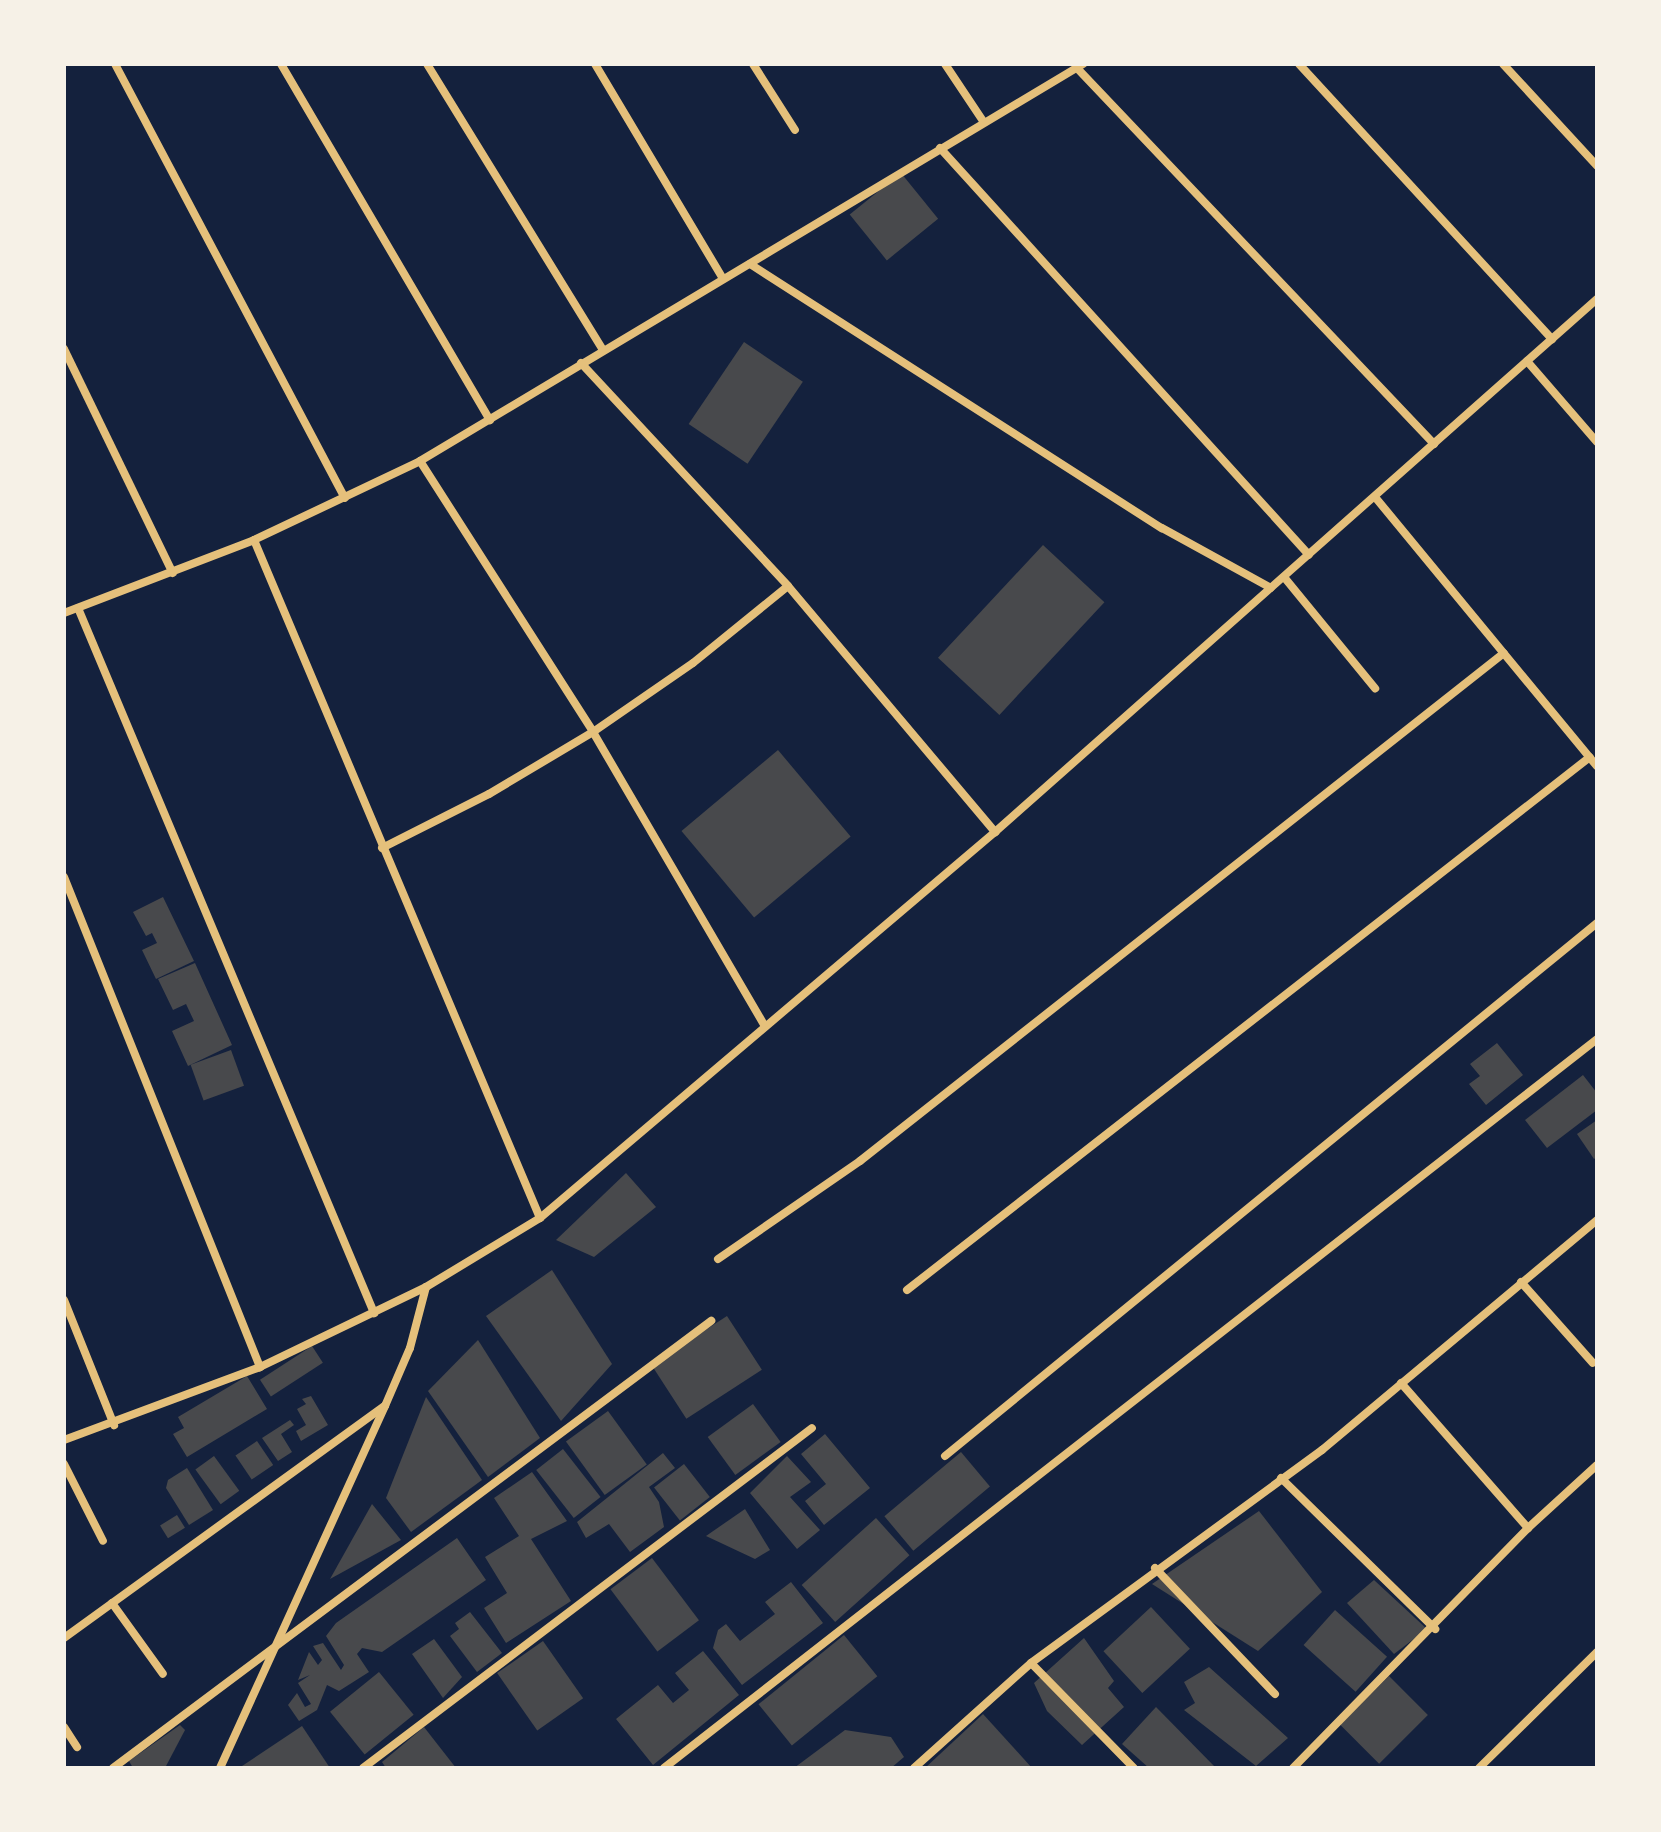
<!DOCTYPE html>
<style>
body{margin:0}
#map{position:relative;width:1661px;height:1832px;overflow:hidden;background:#14213d;font-family:"Exo 2",sans-serif}
div>[style]{position:absolute}
.building>*{inset:0;background:#48494c;transform-origin:0 0}
.minor>*{height:8px;margin:-4px;padding:0 4px;transform-origin:4px;border-radius:4px;background:#e5c07b}
span{translate:-50% -50%;white-space:nowrap;text-align:center;line-height:1.15;-webkit-text-stroke:6px #f6f1e7;paint-order:stroke}
.frame{position:absolute;inset:0;border:66px solid #f6f1e7;pointer-events:none}
</style>
<div id="map">
<div class="building">
<i style="left:901px;top:173px;width:59px;height:66px;rotate:51deg"></i>
<i style="left:744px;top:342px;width:71px;height:99px;rotate:34deg"></i>
<i style="left:1043px;top:545px;width:84px;height:154px;rotate:43deg"></i>
<i style="left:778px;top:750px;width:113px;height:126px;rotate:50deg"></i>
<i style="clip-path:polygon(163px 897px,194px 961px,156px 979px,142px 950px,157px 943px,152px 933px,146px 936px,133px 912px)"></i>
<i style="clip-path:polygon(195px 963px,232px 1045px,188px 1066px,172px 1031px,194px 1021px,186px 1004px,173px 1010px,158px 979px)"></i>
<i style="clip-path:polygon(1497px 1043px,1523px 1075px,1486px 1105px,1469px 1084px,1480px 1076px,1470px 1064px)"></i>
<i style="left:231px;top:1050px;width:38px;height:43px;rotate:70deg"></i>
<i style="clip-path:polygon(1583px 1075px,1597px 1093px,1597px 1110px,1547px 1148px,1525px 1120px)"></i>
<i style="clip-path:polygon(1597px 1120px,1597px 1157px,1594px 1159px,1577px 1134px)"></i>
<i style="clip-path:polygon(626px 1173px,656px 1207px,594px 1257px,556px 1240px)"></i>
<i style="clip-path:polygon(552px 1270px,612px 1364px,561px 1421px,486px 1316px)"></i>
<i style="left:727px;top:1316px;width:64px;height:90px;rotate:57deg"></i>
<i style="clip-path:polygon(478px 1340px,540px 1438px,488px 1477px,428px 1391px)"></i>
<i style="left:312px;top:1346px;width:20px;height:62px;rotate:57deg"></i>
<i style="clip-path:polygon(247px 1376px,267px 1409px,187px 1457px,173px 1434px,184px 1428px,178px 1417px)"></i>
<i style="clip-path:polygon(311px 1396px,328px 1425px,301px 1441px,296px 1431px,306px 1425px,297px 1409px,306px 1404px,302px 1399px)"></i>
<i style="clip-path:polygon(426px 1397px,482px 1480px,411px 1532px,386px 1498px)"></i>
<i style="left:753px;top:1404px;width:47px;height:56px;rotate:54deg"></i>
<i style="left:608px;top:1411px;width:66px;height:52px;rotate:54deg"></i>
<i style="clip-path:polygon(290px 1420px,294px 1425px,281px 1434px,292px 1452px,278px 1461px,262px 1438px)"></i>
<i style="clip-path:polygon(825px 1434px,870px 1488px,824px 1525px,805px 1501px,826px 1484px,801px 1454px)"></i>
<i style="left:257px;top:1441px;width:29px;height:26px;rotate:56deg"></i>
<i style="left:563px;top:1449px;width:61px;height:34px;rotate:52deg"></i>
<i style="left:961px;top:1452px;width:45px;height:100px;rotate:50deg"></i>
<i style="clip-path:polygon(663px 1453px,675px 1468px,649px 1487px,659px 1502px,664px 1527px,630px 1552px,609px 1524px,586px 1538px,577px 1522px)"></i>
<i style="left:214px;top:1456px;width:43px;height:23px;rotate:54deg"></i>
<i style="clip-path:polygon(787px 1456px,811px 1482px,790px 1497px,820px 1530px,797px 1549px,750px 1493px)"></i>
<i style="left:684px;top:1464px;width:42px;height:38px;rotate:52deg"></i>
<i style="clip-path:polygon(187px 1468px,213px 1510px,189px 1525px,166px 1488px,168px 1480px)"></i>
<i style="clip-path:polygon(532px 1472px,567px 1521px,531px 1539px,571px 1601px,506px 1643px,484px 1608px,507px 1593px,485px 1557px,519px 1536px,494px 1498px)"></i>
<i style="clip-path:polygon(372px 1504px,401px 1540px,330px 1579px)"></i>
<i style="clip-path:polygon(745px 1509px,770px 1550px,755px 1559px,706px 1536px)"></i>
<i style="clip-path:polygon(1259px 1511px,1322px 1592px,1258px 1651px,1152px 1584px)"></i>
<i style="left:177px;top:1515px;width:15px;height:20px;rotate:58deg"></i>
<i style="left:876px;top:1518px;width:50px;height:100px;rotate:48deg"></i>
<i style="clip-path:polygon(457px 1538px,486px 1580px,382px 1652px,362px 1648px,357px 1654px,369px 1672px,339px 1691px,327px 1685px,317px 1710px,299px 1721px,288px 1705px,297px 1693px,305px 1707px,311px 1704px,298px 1683px,310px 1675px,298px 1680px,309px 1652px,318px 1665px,322px 1660px,313px 1646px,323px 1643px,341px 1670px,344px 1665px,326px 1636px,336px 1623px)"></i>
<i style="left:652px;top:1558px;width:78px;height:52px;rotate:53deg"></i>
<i style="clip-path:polygon(1374px 1580px,1427px 1629px,1394px 1654px,1347px 1603px)"></i>
<i style="clip-path:polygon(791px 1582px,823px 1623px,742px 1685px,713px 1648px,718px 1630px,726px 1624px,740px 1641px,775px 1614px,765px 1602px)"></i>
<i style="left:1151px;top:1607px;width:57px;height:65px;rotate:47deg"></i>
<i style="left:1335px;top:1610px;width:70px;height:47px;rotate:42deg"></i>
<i style="clip-path:polygon(470px 1612px,502px 1653px,477px 1672px,450px 1636px,459px 1629px,455px 1623px)"></i>
<i style="left:844px;top:1635px;width:53px;height:110px;rotate:51deg"></i>
<i style="clip-path:polygon(1084px 1638px,1114px 1681px,1108px 1688px,1124px 1707px,1082px 1745px,1047px 1711px,1034px 1683px)"></i>
<i style="clip-path:polygon(434px 1639px,462px 1677px,443px 1698px,412px 1654px)"></i>
<i style="left:543px;top:1641px;width:70px;height:56px;rotate:55deg"></i>
<i style="clip-path:polygon(703px 1651px,739px 1695px,653px 1765px,616px 1719px,658px 1685px,673px 1703px,689px 1690px,675px 1673px)"></i>
<i style="clip-path:polygon(1209px 1667px,1288px 1738px,1256px 1766px,1184px 1710px,1195px 1703px,1184px 1682px)"></i>
<i style="left:379px;top:1672px;width:55px;height:63px;rotate:51deg"></i>
<i style="left:1389px;top:1676px;width:55px;height:69px;rotate:45deg"></i>
<i style="clip-path:polygon(1156px 1707px,1216px 1768px,1149px 1768px,1122px 1744px)"></i>
<i style="clip-path:polygon(983px 1714px,1032px 1768px,925px 1768px)"></i>
<i style="clip-path:polygon(180px 1725px,185px 1730px,165px 1768px,133px 1768px,129px 1761px)"></i>
<i style="clip-path:polygon(302px 1726px,330px 1768px,239px 1768px)"></i>
<i style="clip-path:polygon(424px 1727px,456px 1768px,386px 1768px,382px 1762px)"></i>
<i style="clip-path:polygon(845px 1730px,891px 1737px,904px 1757px,891px 1768px,794px 1768px)"></i>
</div>
<div class="minor">
<i style="left:115px;top:64px;width:491px;rotate:62.1deg"></i>
<i style="left:281px;top:64px;width:413px;rotate:59.6deg"></i>
<i style="left:427px;top:64px;width:336px;rotate:58.4deg"></i>
<i style="left:595px;top:64px;width:250px;rotate:59.2deg"></i>
<i style="left:753px;top:64px;width:78px;rotate:57.5deg"></i>
<i style="left:945px;top:64px;width:69px;rotate:56.3deg"></i>
<i style="left:1299px;top:64px;width:374px;rotate:47.4deg"></i>
<i style="left:1503px;top:64px;width:139px;rotate:47.3deg"></i>
<i style="left:1076px;top:67px;width:520px;rotate:46.48deg"></i>
<i style="left:940px;top:148px;width:549px;rotate:47.8deg"></i>
<i style="left:750px;top:264px;width:489px;rotate:32.7deg"></i>
<i style="left:1162px;top:528px;width:124px;rotate:28.8deg"></i>
<i style="left:64px;top:349px;width:249px;rotate:64.1deg"></i>
<i style="left:1527px;top:361px;width:107px;rotate:49.2deg"></i>
<i style="left:581px;top:363px;width:304px;rotate:47.1deg"></i>
<i style="left:788px;top:586px;width:322px;rotate:49.9deg"></i>
<i style="left:420px;top:461px;width:322px;rotate:57.4deg"></i>
<i style="left:593px;top:732px;width:341px;rotate:59.7deg"></i>
<i style="left:1375px;top:497px;width:349px;rotate:50.5deg"></i>
<i style="left:254px;top:540px;width:736px;rotate:67.13deg"></i>
<i style="left:1284px;top:577px;width:144px;rotate:50.7deg"></i>
<i style="left:78px;top:608px;width:765px;rotate:67.22deg"></i>
<i style="left:64px;top:613px;width:204px;rotate:-21deg"></i>
<i style="left:254px;top:540px;width:184px;rotate:-25.4deg"></i>
<i style="left:420px;top:461px;width:773px;rotate:-30.91deg"></i>
<i style="left:382px;top:848px;width:120px;rotate:-26.8deg"></i>
<i style="left:489px;top:794px;width:121px;rotate:-30.8deg"></i>
<i style="left:593px;top:732px;width:121px;rotate:-34.6deg"></i>
<i style="left:693px;top:663px;width:122px;rotate:-39deg"></i>
<i style="left:64px;top:877px;width:528px;rotate:68.2deg"></i>
<i style="left:718px;top:1259px;width:173px;rotate:-34.6deg"></i>
<i style="left:860px;top:1161px;width:820px;rotate:-38.27deg"></i>
<i style="left:1521px;top:1282px;width:108px;rotate:48.4deg"></i>
<i style="left:907px;top:1290px;width:866px;rotate:-37.97deg"></i>
<i style="left:64px;top:1300px;width:135px;rotate:68.2deg"></i>
<i style="left:1401px;top:1383px;width:193px;rotate:48.8deg"></i>
<i style="left:64px;top:1440px;width:209px;rotate:-20.4deg"></i>
<i style="left:260px;top:1367px;width:184px;rotate:-25.7deg"></i>
<i style="left:426px;top:1287px;width:133px;rotate:-31.2deg"></i>
<i style="left:540px;top:1218px;width:597px;rotate:-40.31deg"></i>
<i style="left:995px;top:832px;width:804px;rotate:-41.52deg"></i>
<i style="left:945px;top:1456px;width:842px;rotate:-39.27deg"></i>
<i style="left:64px;top:1464px;width:86px;rotate:63.1deg"></i>
<i style="left:1281px;top:1478px;width:216px;rotate:44.4deg"></i>
<i style="left:1155px;top:1568px;width:174px;rotate:46.4deg"></i>
<i style="left:112px;top:1603px;width:87px;rotate:54.3deg"></i>
<i style="left:64px;top:1638px;width:396px;rotate:-35.9deg"></i>
<i style="left:1031px;top:1663px;width:147px;rotate:45.6deg"></i>
<i style="left:64px;top:1727px;width:24px;rotate:57deg"></i>
<i style="left:113px;top:1768px;width:747px;rotate:-36.78deg"></i>
<i style="left:220px;top:1768px;width:398px;rotate:-65.5deg"></i>
<i style="left:385px;top:1406px;width:63px;rotate:-66.7deg"></i>
<i style="left:410px;top:1348px;width:63px;rotate:-75.3deg"></i>
<i style="left:363px;top:1768px;width:563px;rotate:-37.13deg"></i>
<i style="left:664px;top:1768px;width:1184px;rotate:-38deg"></i>
<i style="left:914px;top:1768px;width:157px;rotate:-41.9deg"></i>
<i style="left:1031px;top:1663px;width:361px;rotate:-36.2deg"></i>
<i style="left:1322px;top:1450px;width:359px;rotate:-39.9deg"></i>
<i style="left:1293px;top:1768px;width:336px;rotate:-45.6deg"></i>
<i style="left:1528px;top:1528px;width:93px;rotate:-42.4deg"></i>
<i style="left:1479px;top:1768px;width:165px;rotate:-44.5deg"></i>
</div>
<div class="frame"></div>
</div>
